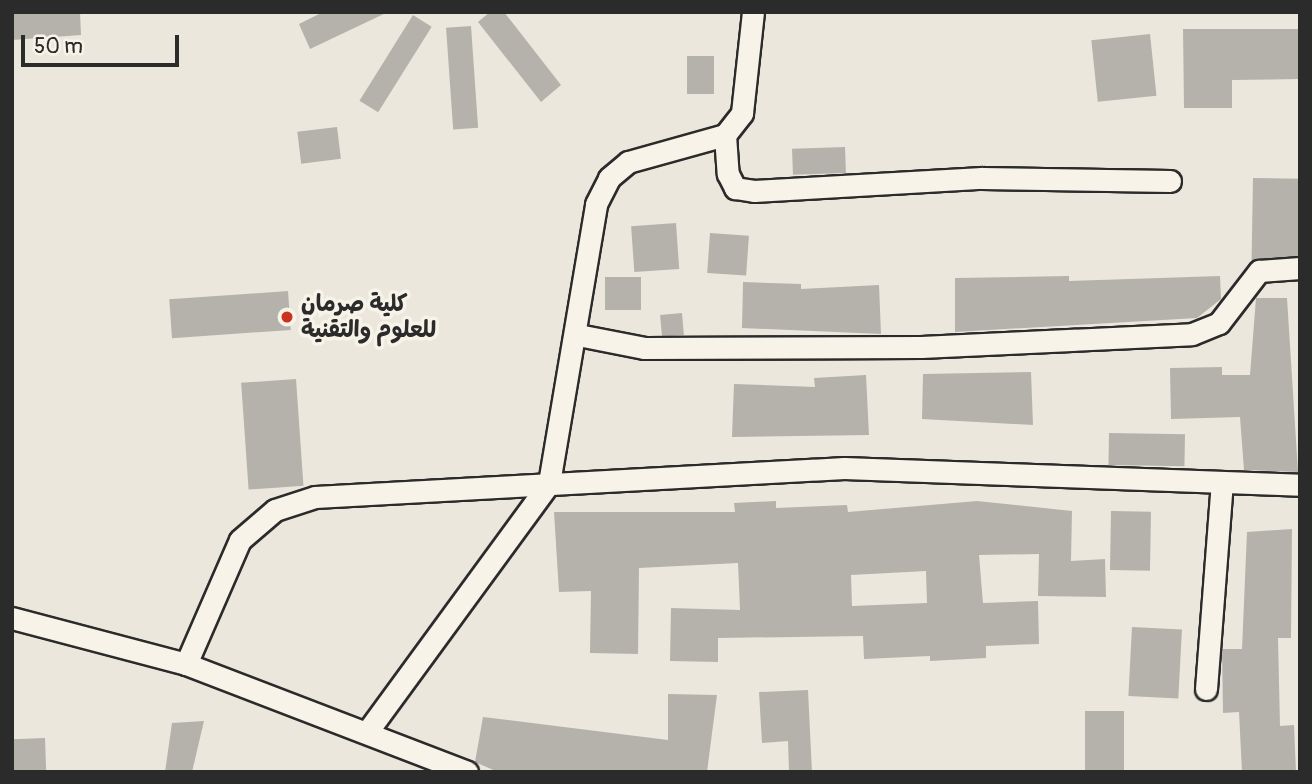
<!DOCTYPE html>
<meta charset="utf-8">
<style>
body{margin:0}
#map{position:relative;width:1312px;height:784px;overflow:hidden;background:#ebe7dd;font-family:Pangolin,"Playpen Sans Arabic",sans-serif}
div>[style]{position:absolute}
.building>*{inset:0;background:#b5b2ab;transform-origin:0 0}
.roads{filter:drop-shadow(2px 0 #2b2b2b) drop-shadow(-2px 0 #2b2b2b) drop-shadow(0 2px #2b2b2b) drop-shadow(0 -2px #2b2b2b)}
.street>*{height:21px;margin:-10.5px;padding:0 10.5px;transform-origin:10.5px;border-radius:10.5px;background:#f7f3e8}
.dots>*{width:19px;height:19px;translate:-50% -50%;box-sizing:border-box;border:4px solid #f7f3e8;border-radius:50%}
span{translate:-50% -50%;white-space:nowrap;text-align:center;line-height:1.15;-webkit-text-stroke:7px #f7f3e8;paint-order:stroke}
.poi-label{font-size:23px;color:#2b2b2b;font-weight:700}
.left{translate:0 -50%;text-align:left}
.frame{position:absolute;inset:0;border:14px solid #2b2b2b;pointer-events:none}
.scale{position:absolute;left:21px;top:35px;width:158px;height:32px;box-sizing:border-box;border:4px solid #2b2b2b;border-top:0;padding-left:9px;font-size:21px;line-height:24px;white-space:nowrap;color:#2b2b2b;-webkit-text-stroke:5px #f7f3e8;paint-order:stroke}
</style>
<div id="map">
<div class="building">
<i style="clip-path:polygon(12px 12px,80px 12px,81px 35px,12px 40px)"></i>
<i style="clip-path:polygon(323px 12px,388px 12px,310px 49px,299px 24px)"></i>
<i style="clip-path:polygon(490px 12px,504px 12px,561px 85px,541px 102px,478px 22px)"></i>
<i style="left:413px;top:15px;width:22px;height:101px;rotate:32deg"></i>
<i style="left:471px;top:26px;width:102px;height:25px;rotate:86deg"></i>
<i style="clip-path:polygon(1183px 29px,1300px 29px,1300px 79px,1232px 80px,1232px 108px,1184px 108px)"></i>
<i style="left:1150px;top:34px;width:62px;height:59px;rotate:84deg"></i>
<i style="left:687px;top:56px;width:27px;height:38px"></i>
<i style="left:337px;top:127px;width:32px;height:40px;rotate:83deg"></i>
<i style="left:845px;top:147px;width:26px;height:53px;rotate:88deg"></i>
<i style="left:1253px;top:178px;width:47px;height:82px;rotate:1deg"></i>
<i style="left:676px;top:223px;width:46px;height:45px;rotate:86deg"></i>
<i style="left:710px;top:233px;width:39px;height:40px;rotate:4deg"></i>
<i style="clip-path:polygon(1069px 276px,1069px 281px,1220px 276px,1221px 299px,1197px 318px,955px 332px,955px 278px)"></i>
<i style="left:605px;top:277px;width:36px;height:33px"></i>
<i style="clip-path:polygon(743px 282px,801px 284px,801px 289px,879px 285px,881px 334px,742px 328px)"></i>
<i style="left:288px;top:291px;width:39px;height:119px;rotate:86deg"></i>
<i style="clip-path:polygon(1256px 298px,1287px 298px,1298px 472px,1244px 470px,1240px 417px,1171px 419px,1170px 368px,1222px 367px,1222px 375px,1250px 375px)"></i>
<i style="left:682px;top:313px;width:22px;height:22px;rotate:85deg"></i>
<i style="clip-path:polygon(1031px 372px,1033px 425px,922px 419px,923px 374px)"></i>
<i style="clip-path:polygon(866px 375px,869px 435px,732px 437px,734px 384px,815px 387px,814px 378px)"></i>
<i style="left:296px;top:379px;width:107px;height:55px;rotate:86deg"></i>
<i style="left:1109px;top:433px;width:76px;height:32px;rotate:1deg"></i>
<i style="clip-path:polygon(evenodd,776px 501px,776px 508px,847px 505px,848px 512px,977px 501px,1072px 511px,1071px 561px,1105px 559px,1106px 597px,1038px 596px,1039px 554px,979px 555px,983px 603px,1038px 601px,1039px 644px,986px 646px,986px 658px,930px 661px,930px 656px,864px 659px,863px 636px,718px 638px,718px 662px,670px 661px,671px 608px,740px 610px,738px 563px,639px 568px,638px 654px,590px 653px,591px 591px,559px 592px,554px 512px,735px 512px,734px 503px,776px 501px,926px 571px,927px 603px,852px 606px,851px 575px,926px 571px)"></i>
<i style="left:1111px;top:511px;width:40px;height:59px;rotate:1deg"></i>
<i style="clip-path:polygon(1292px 529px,1291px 638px,1278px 638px,1280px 726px,1294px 725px,1296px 772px,1242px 772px,1239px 712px,1223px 713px,1222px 649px,1242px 649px,1247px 532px)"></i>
<i style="left:1132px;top:627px;width:50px;height:69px;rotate:3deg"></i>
<i style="clip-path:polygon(808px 690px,812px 772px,789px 772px,788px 741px,762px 743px,759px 692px)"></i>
<i style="clip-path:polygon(668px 694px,717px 695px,707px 772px,498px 772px,475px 762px,483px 717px,668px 740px)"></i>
<i style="left:1085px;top:711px;width:39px;height:61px"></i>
<i style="clip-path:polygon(204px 721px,192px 772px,165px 772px,172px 723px)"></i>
<i style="left:45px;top:738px;width:34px;height:33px;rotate:88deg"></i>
</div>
<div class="roads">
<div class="street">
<i style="left:725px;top:135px;width:39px;rotate:86deg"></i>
<i style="left:728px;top:174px;width:16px;rotate:63deg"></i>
<i style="left:735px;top:188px;width:19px;rotate:9deg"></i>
<i style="left:754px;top:191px;width:228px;rotate:-3.3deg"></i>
<i style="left:982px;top:178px;width:188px;rotate:0.9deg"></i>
<i style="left:578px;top:335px;width:67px;rotate:11.1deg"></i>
<i style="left:644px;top:348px;width:277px;rotate:-0.2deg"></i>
<i style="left:921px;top:347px;width:271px;rotate:-2.7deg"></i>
<i style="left:1192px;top:334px;width:29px;rotate:-22deg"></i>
<i style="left:1219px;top:323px;width:66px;rotate:-52.4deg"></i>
<i style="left:1259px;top:271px;width:41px;rotate:-4.2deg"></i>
<i style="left:12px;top:618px;width:180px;rotate:14.8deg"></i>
<i style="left:186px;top:664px;width:301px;rotate:21deg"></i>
<i style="left:186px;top:664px;width:135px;rotate:-66.5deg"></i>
<i style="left:240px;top:540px;width:46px;rotate:-40.6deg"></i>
<i style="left:275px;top:510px;width:42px;rotate:-18deg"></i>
<i style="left:315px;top:497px;width:530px;rotate:-3.14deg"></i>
<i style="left:844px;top:468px;width:456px;rotate:2.1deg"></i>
<i style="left:1206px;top:689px;width:207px;rotate:-85.6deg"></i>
<i style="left:367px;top:732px;width:308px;rotate:-53.8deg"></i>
<i style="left:549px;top:483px;width:283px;rotate:-80.4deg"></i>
<i style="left:596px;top:204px;width:29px;rotate:-63deg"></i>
<i style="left:609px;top:178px;width:25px;rotate:-40deg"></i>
<i style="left:628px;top:162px;width:101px;rotate:-15.6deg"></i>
<i style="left:725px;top:135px;width:28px;rotate:-52deg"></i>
<i style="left:742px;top:113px;width:102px;rotate:-83.8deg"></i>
</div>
</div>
<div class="dots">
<i style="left:287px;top:317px;background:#c8321e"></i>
</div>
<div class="poi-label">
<span class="left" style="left:301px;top:317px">كلية صرمان<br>للعلوم والتقنية</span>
</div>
<div class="frame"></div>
<div class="scale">50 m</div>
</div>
